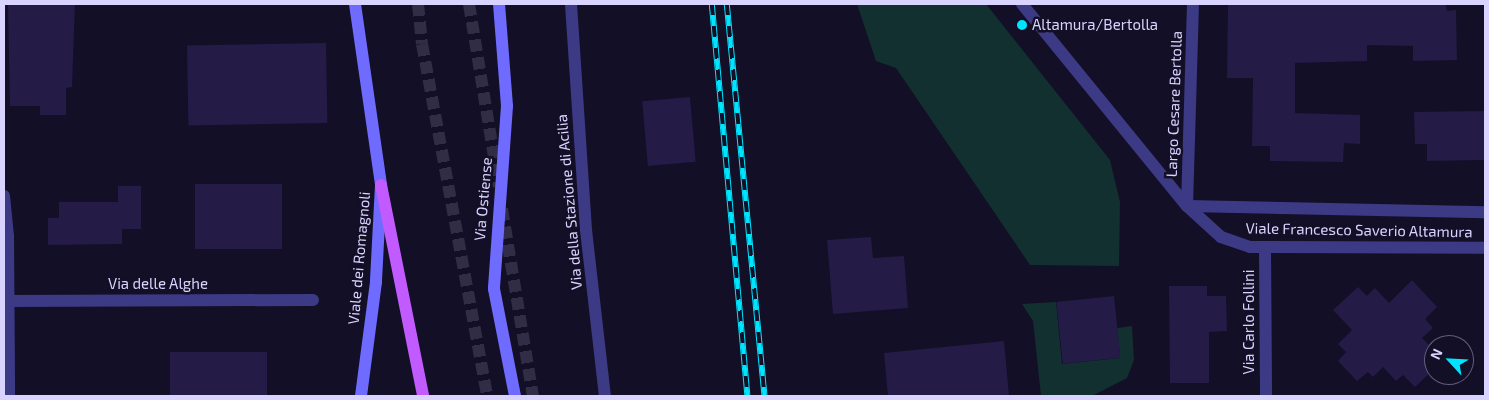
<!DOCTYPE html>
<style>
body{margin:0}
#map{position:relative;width:1489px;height:400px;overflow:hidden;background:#130f26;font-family:"Exo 2",sans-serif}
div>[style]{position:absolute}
.green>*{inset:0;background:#12302f}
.building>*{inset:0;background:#241b47;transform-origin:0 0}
.secondary-tunnel>*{height:12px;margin-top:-6px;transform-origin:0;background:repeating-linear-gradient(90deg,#312d47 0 12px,transparent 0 18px)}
.primary-tunnel>*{height:12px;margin-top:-6px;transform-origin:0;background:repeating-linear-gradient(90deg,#312d47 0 12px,transparent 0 18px)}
.street>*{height:12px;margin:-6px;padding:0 6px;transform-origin:6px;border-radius:6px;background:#3d3a85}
.secondary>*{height:12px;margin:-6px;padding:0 6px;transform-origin:6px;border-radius:6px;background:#6f6bff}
.primary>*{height:12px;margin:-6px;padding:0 6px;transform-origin:6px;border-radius:6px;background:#c25bff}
.rail>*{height:5.5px;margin-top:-2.75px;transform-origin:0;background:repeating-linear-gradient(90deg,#130f26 0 11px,#00e5ff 0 22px);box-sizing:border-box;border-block:1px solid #00e5ff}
.dots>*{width:14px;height:14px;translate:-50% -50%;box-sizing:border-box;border:2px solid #130f26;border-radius:50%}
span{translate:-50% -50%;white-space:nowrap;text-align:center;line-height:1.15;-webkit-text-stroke:5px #130f26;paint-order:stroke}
.poi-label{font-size:15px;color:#d9d4ff}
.left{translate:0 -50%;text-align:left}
.street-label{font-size:15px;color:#d9d4ff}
.frame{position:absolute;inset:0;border:5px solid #d9d4ff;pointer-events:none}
.north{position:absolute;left:1424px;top:335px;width:50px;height:50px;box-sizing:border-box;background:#130f26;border:1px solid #625e7d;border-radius:50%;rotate:295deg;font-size:14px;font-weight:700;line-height:20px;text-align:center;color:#d9d4ff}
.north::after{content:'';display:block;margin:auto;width:18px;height:22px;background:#00e5ff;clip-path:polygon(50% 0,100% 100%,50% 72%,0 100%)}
</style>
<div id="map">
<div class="green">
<i style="clip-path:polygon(857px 4px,986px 4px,1110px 160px,1120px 202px,1119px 266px,1030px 265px,896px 68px,876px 61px)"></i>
<i style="clip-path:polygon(1056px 302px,1062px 364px,1120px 358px,1117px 328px,1132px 326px,1134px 360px,1127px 378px,1092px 396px,1041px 396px,1033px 321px,1022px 304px)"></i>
</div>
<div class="building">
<i style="clip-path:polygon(8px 4px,75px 4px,72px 87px,66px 88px,66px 115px,40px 115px,40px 106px,10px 106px)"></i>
<i style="clip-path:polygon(1228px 4px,1446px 5px,1447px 11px,1456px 10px,1457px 60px,1413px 61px,1413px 46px,1367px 45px,1367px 61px,1295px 63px,1295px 113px,1360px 115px,1360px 144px,1344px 143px,1343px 162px,1270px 161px,1270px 146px,1252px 146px,1253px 78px,1227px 78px)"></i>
<i style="left:326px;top:43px;width:80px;height:139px;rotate:89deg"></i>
<i style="left:690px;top:97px;width:65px;height:48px;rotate:85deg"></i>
<i style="clip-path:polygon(1485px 111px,1485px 160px,1427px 161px,1427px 144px,1415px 144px,1414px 112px)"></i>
<i style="left:195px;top:184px;width:87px;height:65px"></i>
<i style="clip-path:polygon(118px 186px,141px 186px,141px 229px,122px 229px,122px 244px,48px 245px,48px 218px,59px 218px,59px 202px,118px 202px)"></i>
<i style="clip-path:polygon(871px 237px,873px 258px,904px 256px,908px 308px,833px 314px,827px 240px)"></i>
<i style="clip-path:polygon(1412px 280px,1437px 307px,1425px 319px,1433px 328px,1422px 338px,1434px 350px,1434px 369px,1415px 387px,1403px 375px,1396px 381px,1383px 367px,1373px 377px,1368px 372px,1357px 381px,1338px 361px,1346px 352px,1338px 344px,1352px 330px,1333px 310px,1358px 287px,1367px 296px,1375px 288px,1389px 303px)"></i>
<i style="clip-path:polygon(1169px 286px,1207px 286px,1207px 296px,1226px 296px,1227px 331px,1209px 332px,1209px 383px,1170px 383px)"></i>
<i style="left:1114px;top:296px;width:62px;height:58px;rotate:84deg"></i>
<i style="clip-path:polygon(1004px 341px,1009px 396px,888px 396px,884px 353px)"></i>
<i style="left:170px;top:352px;width:97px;height:44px"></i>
</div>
<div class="secondary-tunnel">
<i style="left:469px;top:4px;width:185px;rotate:80.7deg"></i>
<i style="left:502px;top:209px;width:190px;rotate:80.6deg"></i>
</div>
<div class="primary-tunnel">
<i style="left:418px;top:4px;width:40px;rotate:84.3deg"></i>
<i style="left:422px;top:44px;width:358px;rotate:79.5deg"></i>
</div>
<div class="street">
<i style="left:571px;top:4px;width:226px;rotate:86.2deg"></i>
<i style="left:586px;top:230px;width:167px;rotate:83.5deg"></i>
<i style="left:1022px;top:4px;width:261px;rotate:50.8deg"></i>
<i style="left:1187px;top:206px;width:46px;rotate:42.4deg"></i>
<i style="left:1221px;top:237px;width:31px;rotate:19deg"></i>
<i style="left:1250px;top:247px;width:235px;rotate:0.2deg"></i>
<i style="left:4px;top:196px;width:40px;rotate:84.3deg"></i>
<i style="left:8px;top:236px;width:160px;rotate:89.6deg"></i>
<i style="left:1187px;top:206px;width:298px;rotate:1.2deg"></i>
<i style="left:1187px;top:206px;width:202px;rotate:-88.3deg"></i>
<i style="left:1265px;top:247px;width:149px;rotate:89.6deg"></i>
<i style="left:4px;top:301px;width:309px;rotate:-0.2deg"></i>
</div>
<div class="secondary">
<i style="left:355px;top:4px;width:183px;rotate:81.8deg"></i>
<i style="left:381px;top:185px;width:97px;rotate:93deg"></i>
<i style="left:376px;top:282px;width:115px;rotate:97.5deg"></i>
<i style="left:499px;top:4px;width:102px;rotate:85.5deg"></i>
<i style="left:507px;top:106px;width:183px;rotate:94.1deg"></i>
<i style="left:494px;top:289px;width:109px;rotate:78.9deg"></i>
</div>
<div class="primary">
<i style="left:381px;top:185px;width:215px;rotate:78.7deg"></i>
</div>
<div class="rail">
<i style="left:712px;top:4px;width:394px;rotate:84.8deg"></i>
<i style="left:727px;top:4px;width:394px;rotate:84.5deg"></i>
</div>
<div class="dots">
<i style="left:1022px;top:25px;background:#00e5ff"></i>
</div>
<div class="poi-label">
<span class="left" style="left:1032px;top:25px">Altamura/Bertolla</span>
</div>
<div class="street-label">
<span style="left:1174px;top:104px;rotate:-88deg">Largo Cesare Bertolla</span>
<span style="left:483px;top:199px;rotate:-85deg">Via Ostiense</span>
<span style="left:569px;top:202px;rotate:-95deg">Via della Stazione di Acilia</span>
<span style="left:1359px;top:230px;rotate:1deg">Viale Francesco Saverio Altamura</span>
<span style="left:359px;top:258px;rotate:-85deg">Viale dei Romagnoli</span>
<span style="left:158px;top:284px">Via delle Alghe</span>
<span style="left:1249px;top:322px;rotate:-90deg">Via Carlo Follini</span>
</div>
<div class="frame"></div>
<div class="north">N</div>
</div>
